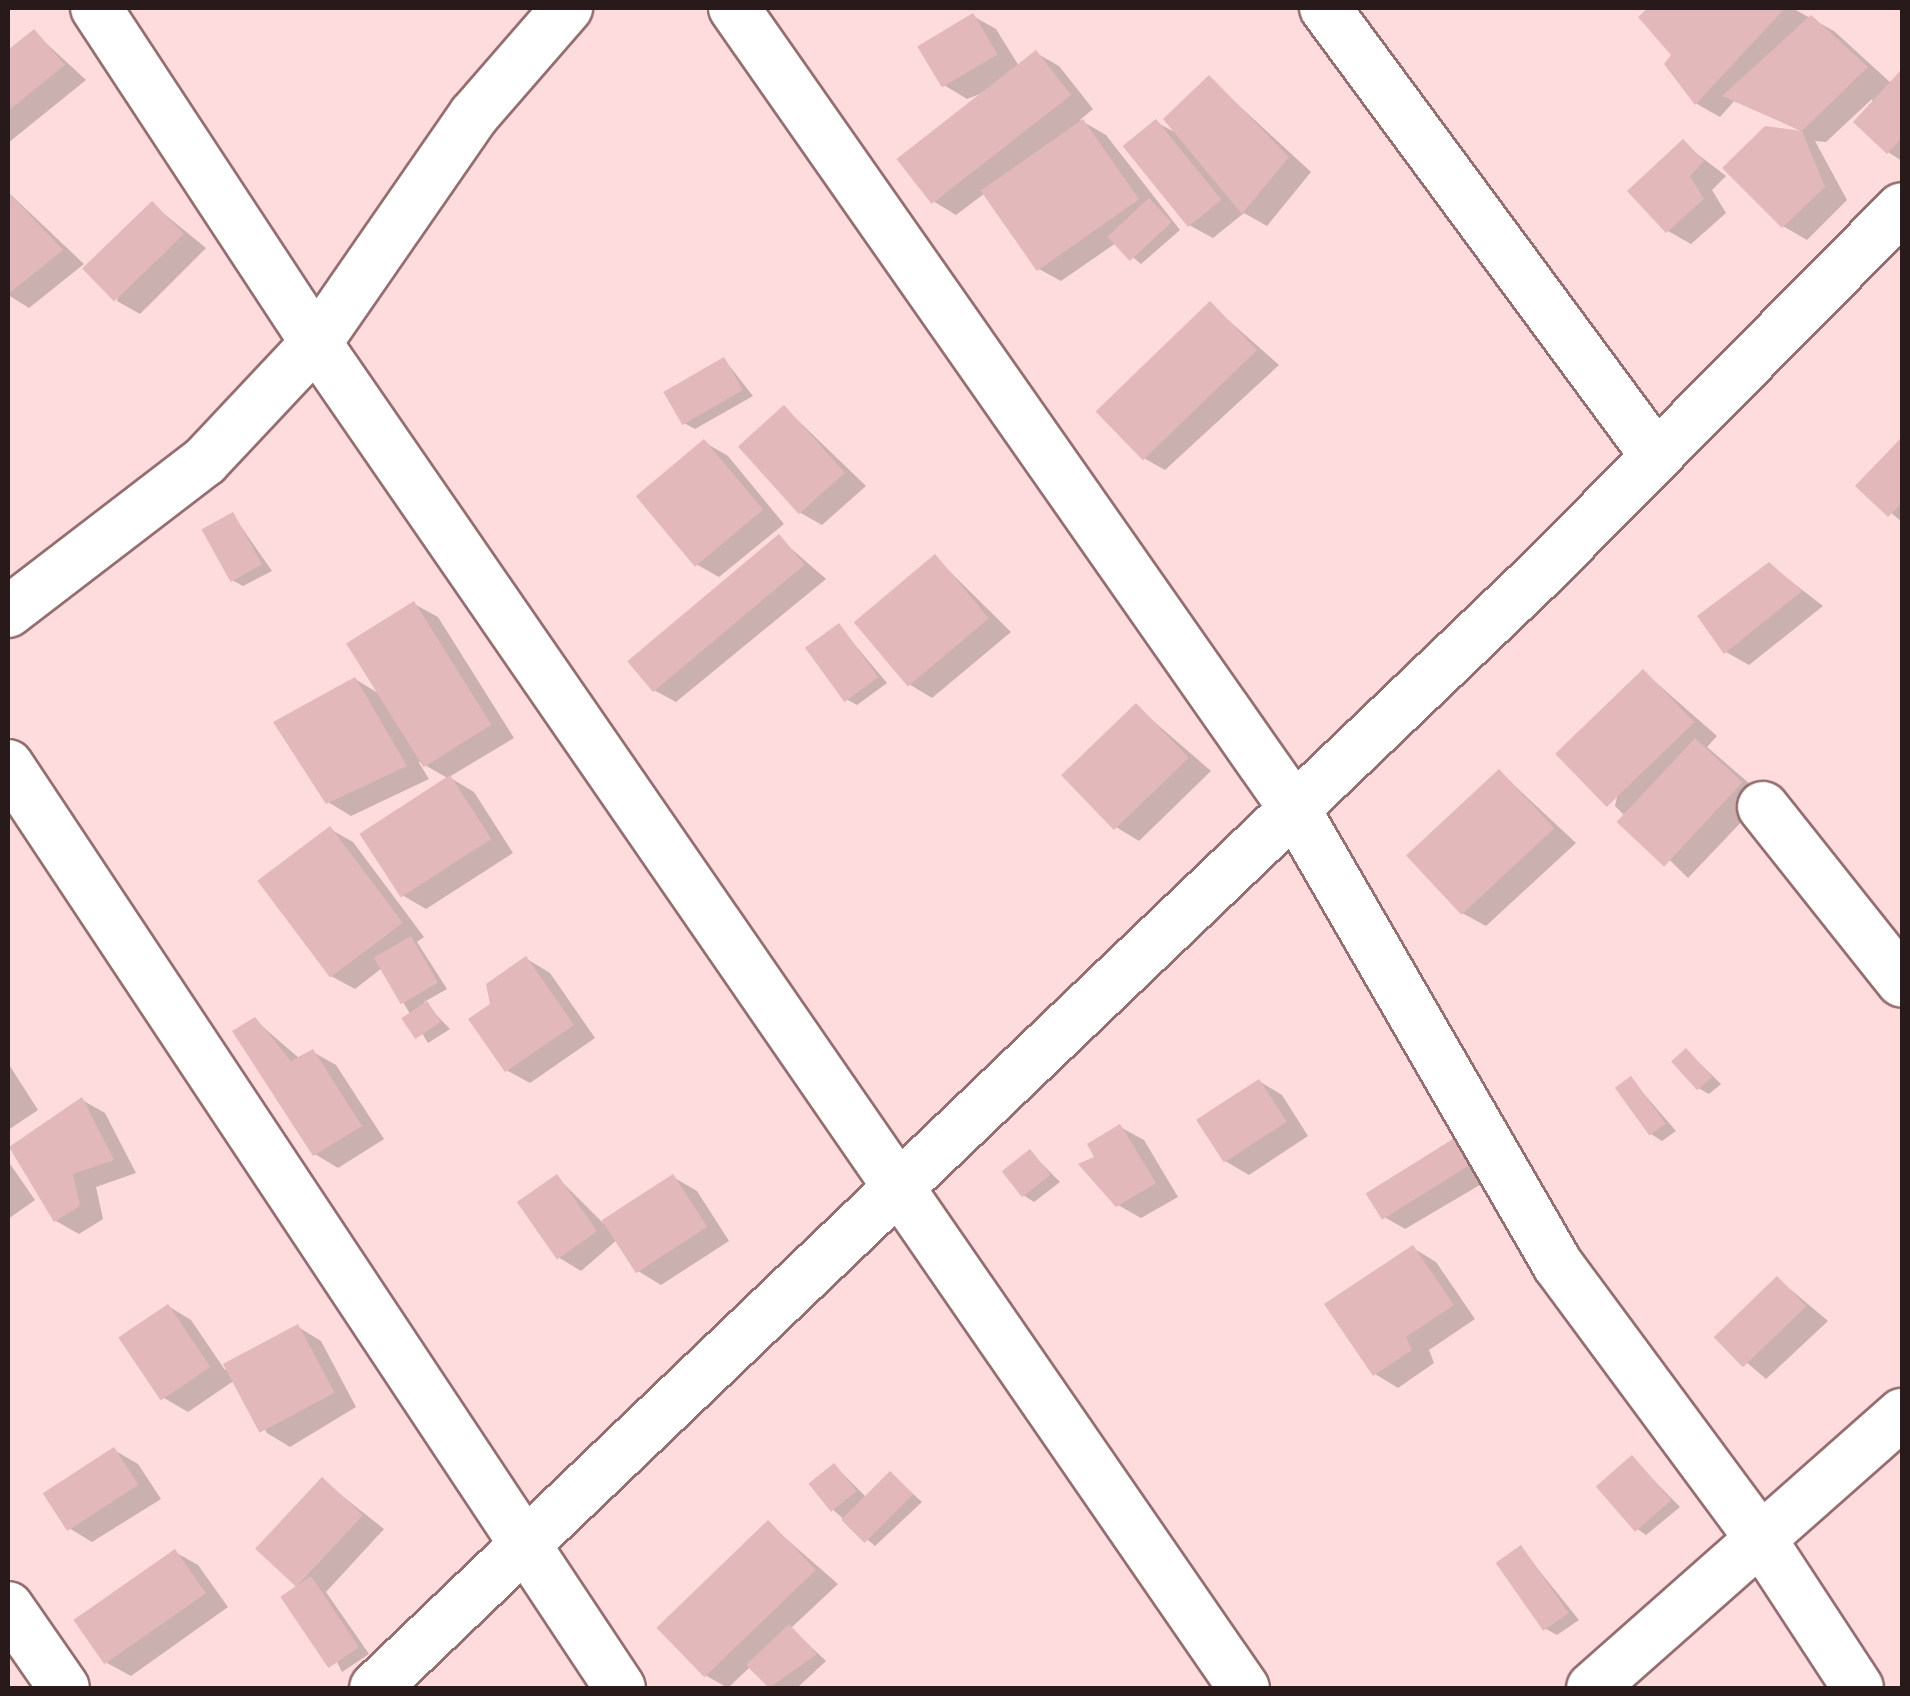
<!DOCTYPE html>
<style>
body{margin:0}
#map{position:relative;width:1910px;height:1696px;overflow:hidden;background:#fedcdd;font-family:"DejaVu Sans",sans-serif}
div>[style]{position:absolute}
.shadow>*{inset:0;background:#0003}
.building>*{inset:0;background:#e2b8ba;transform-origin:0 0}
.roads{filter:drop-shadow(2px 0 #946e70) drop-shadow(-2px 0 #946e70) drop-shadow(0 2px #946e70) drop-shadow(0 -2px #946e70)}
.minor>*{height:50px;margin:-25px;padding:0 25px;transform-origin:25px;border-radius:25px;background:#fff}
span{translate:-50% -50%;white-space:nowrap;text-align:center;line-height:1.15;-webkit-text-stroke:8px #fff;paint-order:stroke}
.frame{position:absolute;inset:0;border:10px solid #28191a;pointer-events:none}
</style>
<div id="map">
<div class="shadow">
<i style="clip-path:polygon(1651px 8px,1792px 8px,1834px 31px,1892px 84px,1902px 73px,1902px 161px,1888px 152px,1872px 99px,1826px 142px,1815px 141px,1847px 200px,1807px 240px,1783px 226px,1803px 132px,1735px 100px,1720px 117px,1697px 104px,1668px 64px,1675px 55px,1642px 17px)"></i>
<i style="clip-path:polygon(973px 16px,996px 29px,1019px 66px,1036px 53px,1059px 66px,1093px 109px,1080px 120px,1106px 135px,1180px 230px,1141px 264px,1116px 243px,1061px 281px,1037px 268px,985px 193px,956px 215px,933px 201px,985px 92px,967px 99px,944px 85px)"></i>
<i style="clip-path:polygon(34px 32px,86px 80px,8px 143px,8px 53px)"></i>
<i style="clip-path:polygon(1209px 78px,1311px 172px,1267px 226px,1244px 213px,1213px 238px,1189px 225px,1156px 122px,1178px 134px)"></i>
<i style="clip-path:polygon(1683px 143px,1726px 176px,1712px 190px,1726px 213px,1691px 244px,1668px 231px)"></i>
<i style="clip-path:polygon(8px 192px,84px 264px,29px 308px,8px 295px)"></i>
<i style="clip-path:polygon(152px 204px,206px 248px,140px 314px,117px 301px)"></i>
<i style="clip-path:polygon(1210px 304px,1279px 365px,1165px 470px,1142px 457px)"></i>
<i style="clip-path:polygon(724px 359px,753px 396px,695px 429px,684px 423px)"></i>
<i style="clip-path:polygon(785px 408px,866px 486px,822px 525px,799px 512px)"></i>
<i style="clip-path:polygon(1902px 441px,1902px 522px,1859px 486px)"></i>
<i style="clip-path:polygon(704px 442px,728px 456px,784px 524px,719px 577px,696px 564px)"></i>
<i style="clip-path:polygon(233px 515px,272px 571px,243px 586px,232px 580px)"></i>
<i style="clip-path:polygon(779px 538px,826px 579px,676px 702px,652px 689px)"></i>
<i style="clip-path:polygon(935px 557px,1011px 632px,932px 698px,909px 684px)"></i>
<i style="clip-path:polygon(1770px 565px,1823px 606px,1749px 665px,1726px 652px)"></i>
<i style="clip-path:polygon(414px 604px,438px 617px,514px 738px,449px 777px,474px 792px,513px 853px,426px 909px,402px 895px,449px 779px,418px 761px,429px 779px,351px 816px,328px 802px,355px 679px,381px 695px)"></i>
<i style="clip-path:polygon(839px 626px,887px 683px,857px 705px,846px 699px)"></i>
<i style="clip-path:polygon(1644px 672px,1717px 736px,1707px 747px,1765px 797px,1688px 878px,1615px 806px)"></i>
<i style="clip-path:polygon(1136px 706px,1211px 771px,1139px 841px,1116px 827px)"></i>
<i style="clip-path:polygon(1500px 772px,1576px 843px,1486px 926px,1462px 913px)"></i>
<i style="clip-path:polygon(330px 829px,353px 842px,424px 937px,417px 942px,447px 989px,424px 1002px,450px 1029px,428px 1043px,382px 968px,355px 989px,331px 976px)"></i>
<i style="clip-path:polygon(527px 959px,550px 973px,595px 1038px,530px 1083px,506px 1070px,492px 1005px)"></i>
<i style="clip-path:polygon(255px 1020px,300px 1059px,313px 1052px,336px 1065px,384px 1139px,338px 1168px,315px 1154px)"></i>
<i style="clip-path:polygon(1687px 1051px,1721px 1084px,1709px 1094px,1698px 1088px)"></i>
<i style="clip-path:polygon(8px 1063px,38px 1110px,8px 1130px)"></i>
<i style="clip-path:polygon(1631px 1079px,1676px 1131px,1662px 1141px,1651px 1134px)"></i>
<i style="clip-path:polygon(1259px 1081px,1282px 1095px,1308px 1136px,1249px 1175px,1225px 1161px)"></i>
<i style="clip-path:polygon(82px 1100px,105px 1113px,136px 1173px,96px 1187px,103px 1219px,79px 1234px,56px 1221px)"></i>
<i style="clip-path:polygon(1120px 1127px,1144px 1140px,1178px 1197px,1141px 1218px,1118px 1205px)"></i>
<i style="clip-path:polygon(1453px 1142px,1490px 1179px,1405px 1229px,1381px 1215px)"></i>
<i style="clip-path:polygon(1030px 1152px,1060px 1182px,1034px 1202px,1023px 1195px)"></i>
<i style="clip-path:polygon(8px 1161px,35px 1200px,8px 1219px)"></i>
<i style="clip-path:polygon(557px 1177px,603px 1223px,673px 1177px,697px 1191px,729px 1241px,661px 1285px,638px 1271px,618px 1239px,581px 1271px,558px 1257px)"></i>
<i style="clip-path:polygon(1413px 1248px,1436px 1262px,1475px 1319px,1429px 1350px,1434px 1363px,1398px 1388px,1375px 1374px)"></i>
<i style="clip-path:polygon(1778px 1279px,1828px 1321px,1766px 1379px,1716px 1336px)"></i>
<i style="clip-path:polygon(168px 1306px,191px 1320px,225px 1370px,298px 1327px,321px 1341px,356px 1407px,290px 1447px,267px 1433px,235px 1380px,188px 1412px,164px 1398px)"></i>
<i style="clip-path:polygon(114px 1450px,138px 1464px,161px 1499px,92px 1542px,69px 1528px)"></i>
<i style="clip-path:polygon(1632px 1458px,1680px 1507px,1646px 1535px,1636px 1528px)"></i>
<i style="clip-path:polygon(835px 1466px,866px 1497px,891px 1474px,922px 1502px,875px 1546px,832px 1509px)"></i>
<i style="clip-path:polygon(322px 1480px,384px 1529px,326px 1592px,369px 1654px,342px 1672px,298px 1584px)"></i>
<i style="clip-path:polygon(768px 1523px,838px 1584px,791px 1628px,826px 1661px,797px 1688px,772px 1688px,751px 1666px,728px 1688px,705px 1675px)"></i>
<i style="clip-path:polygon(1521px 1548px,1579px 1620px,1557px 1635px,1546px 1629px)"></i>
<i style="clip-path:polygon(175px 1552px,198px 1565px,228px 1607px,131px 1676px,107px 1663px)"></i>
</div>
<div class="building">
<i style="clip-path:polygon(1648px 8px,1785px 8px,1695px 105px,1664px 64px,1671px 55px,1638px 17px)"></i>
<i style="left:973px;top:13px;width:48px;height:65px;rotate:59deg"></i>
<i style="clip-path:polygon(1811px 15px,1868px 67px,1802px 131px,1825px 187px,1782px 228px,1722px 168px,1765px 126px,1802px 131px,1722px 96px)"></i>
<i style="clip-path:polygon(34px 29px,65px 65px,8px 111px,8px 50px)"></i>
<i style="left:1036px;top:50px;width:57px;height:177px;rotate:52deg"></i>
<i style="clip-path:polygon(1902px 69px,1902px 138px,1887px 154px,1853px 122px)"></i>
<i style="clip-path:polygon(1209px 75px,1289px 157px,1242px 214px,1163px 119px)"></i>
<i style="left:1083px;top:119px;width:98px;height:125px;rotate:55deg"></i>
<i style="left:1156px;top:119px;width:104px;height:43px;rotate:51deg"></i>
<i style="clip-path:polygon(1683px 139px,1704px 161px,1690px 176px,1704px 199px,1666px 233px,1627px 191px)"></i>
<i style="clip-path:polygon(8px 192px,63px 250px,8px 294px)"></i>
<i style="left:1149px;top:198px;width:33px;height:57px;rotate:47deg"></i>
<i style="left:152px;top:201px;width:46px;height:97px;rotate:46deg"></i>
<i style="left:1210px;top:301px;width:68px;height:159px;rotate:46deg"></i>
<i style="left:724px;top:357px;width:38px;height:70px;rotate:60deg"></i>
<i style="left:784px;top:405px;width:91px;height:62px;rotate:48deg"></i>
<i style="clip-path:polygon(1902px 437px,1902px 503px,1888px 517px,1855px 486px)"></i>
<i style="left:704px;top:439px;width:92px;height:89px;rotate:50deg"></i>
<i style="left:233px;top:512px;width:60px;height:36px;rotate:61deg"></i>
<i style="left:779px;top:534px;width:40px;height:198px;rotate:50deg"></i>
<i style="left:935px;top:554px;width:84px;height:106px;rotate:50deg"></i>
<i style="clip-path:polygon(1769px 562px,1802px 591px,1724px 654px,1697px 616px)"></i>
<i style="left:414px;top:601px;width:146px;height:80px;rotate:58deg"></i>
<i style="left:839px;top:623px;width:67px;height:42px;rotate:54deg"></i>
<i style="left:1643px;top:669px;width:74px;height:122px;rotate:46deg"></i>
<i style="clip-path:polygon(355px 677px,407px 766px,326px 804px,273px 722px)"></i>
<i style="left:1136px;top:703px;width:76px;height:104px;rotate:46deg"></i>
<i style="left:1695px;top:738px;width:65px;height:115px;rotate:43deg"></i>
<i style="left:1499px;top:769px;width:81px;height:127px;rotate:47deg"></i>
<i style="left:450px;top:775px;width:76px;height:108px;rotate:57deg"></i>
<i style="left:330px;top:826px;width:121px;height:91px;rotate:53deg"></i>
<i style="left:411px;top:936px;width:54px;height:43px;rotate:60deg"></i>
<i style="clip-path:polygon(526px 956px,574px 1025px,505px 1072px,468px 1019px,490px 1004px,486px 984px)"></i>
<i style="left:427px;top:1001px;width:25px;height:31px;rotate:56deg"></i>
<i style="clip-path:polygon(255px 1017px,291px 1061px,313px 1049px,362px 1126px,313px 1156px,232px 1031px)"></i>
<i style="left:1686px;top:1048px;width:39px;height:20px;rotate:48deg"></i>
<i style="left:1631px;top:1076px;width:59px;height:20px;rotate:54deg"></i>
<i style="left:1259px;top:1079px;width:51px;height:75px;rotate:57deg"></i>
<i style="clip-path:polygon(82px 1097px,114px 1160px,73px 1174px,80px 1206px,54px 1222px,9px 1147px)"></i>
<i style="clip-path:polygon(1120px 1124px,1156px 1183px,1116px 1207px,1078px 1164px,1094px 1157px,1087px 1144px)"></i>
<i style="left:1453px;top:1139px;width:31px;height:103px;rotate:58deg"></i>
<i style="left:1030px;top:1149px;width:33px;height:36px;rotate:52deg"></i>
<i style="left:557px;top:1174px;width:70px;height:49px;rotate:55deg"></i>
<i style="left:673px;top:1174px;width:63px;height:85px;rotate:57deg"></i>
<i style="clip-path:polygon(1413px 1245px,1454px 1305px,1406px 1337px,1412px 1350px,1373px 1376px,1324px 1304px)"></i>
<i style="left:1777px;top:1276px;width:42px;height:88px;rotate:46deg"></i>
<i style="left:168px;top:1304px;width:76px;height:60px;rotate:56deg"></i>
<i style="left:298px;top:1324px;width:78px;height:85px;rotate:62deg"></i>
<i style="left:114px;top:1447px;width:45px;height:85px;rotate:57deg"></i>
<i style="left:1632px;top:1455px;width:60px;height:48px;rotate:49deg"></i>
<i style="left:834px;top:1463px;width:36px;height:33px;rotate:51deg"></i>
<i style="left:890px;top:1471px;width:33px;height:69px;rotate:45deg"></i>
<i style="left:322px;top:1477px;width:56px;height:98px;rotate:43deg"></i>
<i style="left:768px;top:1520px;width:69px;height:155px;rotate:46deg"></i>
<i style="left:1521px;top:1545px;width:83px;height:31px;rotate:55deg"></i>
<i style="left:175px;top:1549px;width:54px;height:124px;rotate:55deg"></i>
<i style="left:311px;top:1576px;width:86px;height:37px;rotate:56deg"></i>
<i style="clip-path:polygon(789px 1624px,817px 1654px,769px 1688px,746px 1665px)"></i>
</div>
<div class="roads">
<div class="minor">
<i style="left:96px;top:8px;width:401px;rotate:56.7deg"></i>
<i style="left:316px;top:343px;width:1634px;rotate:55.4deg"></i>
<i style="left:734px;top:8px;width:977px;rotate:55.01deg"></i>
<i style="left:1294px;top:808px;width:528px;rotate:59.99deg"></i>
<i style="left:1558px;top:1265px;width:340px;rotate:53.5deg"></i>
<i style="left:1760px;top:1538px;width:179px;rotate:56.8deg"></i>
<i style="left:1325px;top:8px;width:557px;rotate:53.54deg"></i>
<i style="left:8px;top:612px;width:248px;rotate:-37.5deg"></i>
<i style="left:205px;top:461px;width:162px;rotate:-46.8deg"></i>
<i style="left:316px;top:343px;width:277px;rotate:-55.3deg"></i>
<i style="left:474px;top:115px;width:142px;rotate:-49deg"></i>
<i style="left:8px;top:765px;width:1107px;rotate:56.45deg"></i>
<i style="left:1763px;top:807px;width:223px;rotate:51.5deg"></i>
<i style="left:8px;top:1607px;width:98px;rotate:55.3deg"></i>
<i style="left:375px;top:1688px;width:1620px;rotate:-43.72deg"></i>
<i style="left:1546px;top:568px;width:506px;rotate:-45.32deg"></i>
<i style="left:1592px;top:1688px;width:414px;rotate:-41.5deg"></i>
</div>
</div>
<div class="frame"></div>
</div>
